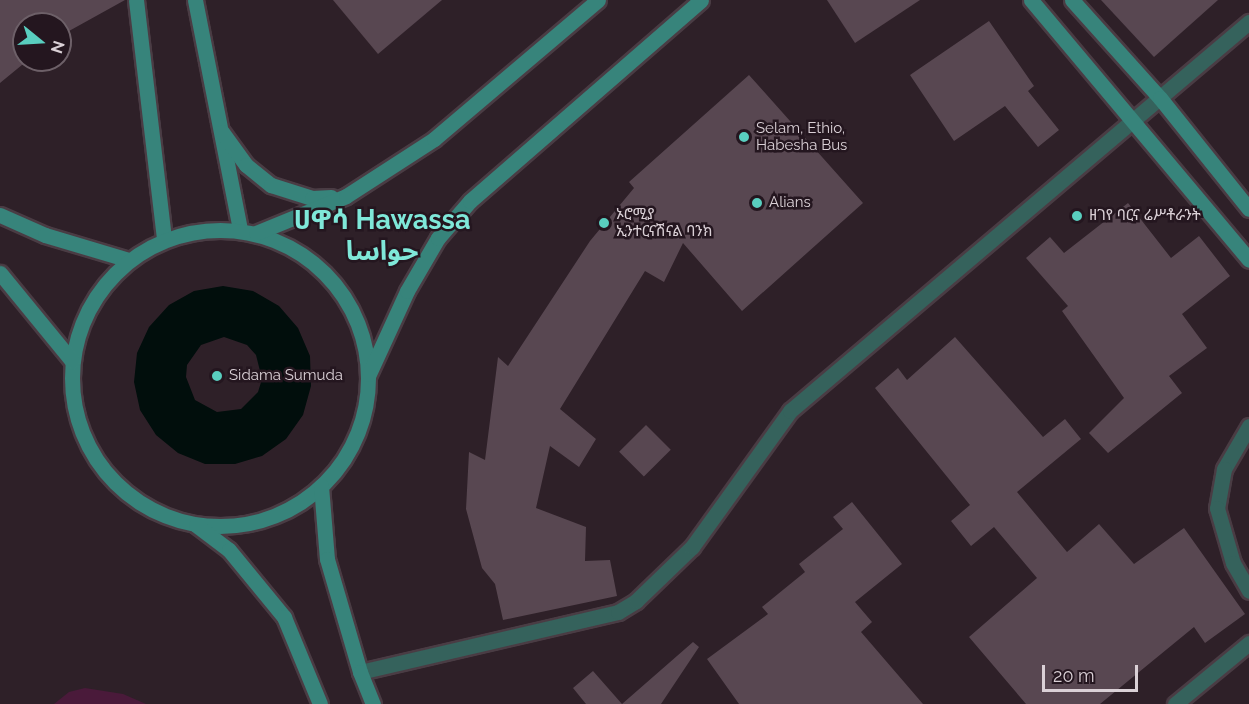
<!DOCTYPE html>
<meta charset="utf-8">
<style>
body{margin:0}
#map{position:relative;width:1249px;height:704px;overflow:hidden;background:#2e2028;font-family:Raleway,"Noto Sans Arabic","Noto Sans Ethiopic",sans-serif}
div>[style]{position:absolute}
.green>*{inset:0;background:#4a1a3a}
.water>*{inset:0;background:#010e0c}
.building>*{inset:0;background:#584751;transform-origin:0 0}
.roads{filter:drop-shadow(2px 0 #4a3c44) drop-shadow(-2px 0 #4a3c44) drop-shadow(0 2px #4a3c44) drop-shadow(0 -2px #4a3c44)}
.street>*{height:15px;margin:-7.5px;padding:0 7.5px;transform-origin:7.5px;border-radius:7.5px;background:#35625c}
.secondary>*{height:15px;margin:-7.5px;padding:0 7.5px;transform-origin:7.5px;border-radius:7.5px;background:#37847b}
.secondary>.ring{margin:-7.5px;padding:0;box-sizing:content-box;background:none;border:15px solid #37847b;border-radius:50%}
.dots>*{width:16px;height:16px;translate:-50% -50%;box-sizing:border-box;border:3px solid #24161f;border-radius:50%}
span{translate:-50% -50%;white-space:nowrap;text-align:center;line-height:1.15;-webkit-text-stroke:5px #24161f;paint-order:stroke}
.poi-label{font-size:15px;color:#dad0d6}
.left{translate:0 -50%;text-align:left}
.town-label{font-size:27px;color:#7fe8d9;font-weight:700}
.north{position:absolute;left:12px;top:12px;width:60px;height:60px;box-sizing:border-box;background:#24161f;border:2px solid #6d6068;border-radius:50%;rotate:108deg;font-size:16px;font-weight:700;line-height:24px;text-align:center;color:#dad0d6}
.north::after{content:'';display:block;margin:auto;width:21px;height:27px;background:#59cebf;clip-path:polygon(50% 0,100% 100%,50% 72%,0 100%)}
.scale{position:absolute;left:1042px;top:665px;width:96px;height:27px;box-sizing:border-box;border:3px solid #dad0d6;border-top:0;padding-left:8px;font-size:18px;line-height:21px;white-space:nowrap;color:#dad0d6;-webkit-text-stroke:4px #24161f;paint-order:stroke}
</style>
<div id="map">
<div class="green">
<i style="clip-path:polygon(85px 688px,123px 694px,146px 704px,54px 704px,69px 692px)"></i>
</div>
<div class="water">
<i style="clip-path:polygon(evenodd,223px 286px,253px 291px,279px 306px,298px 328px,310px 356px,311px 386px,303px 415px,286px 439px,262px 456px,235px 464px,205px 464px,178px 453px,156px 435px,140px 410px,134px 382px,137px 353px,149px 327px,169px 305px,194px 291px,223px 286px,224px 337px,247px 345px,256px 355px,262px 379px,258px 392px,241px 409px,217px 412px,195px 400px,186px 377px,187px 365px,201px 345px,224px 337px)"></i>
</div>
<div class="building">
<i style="clip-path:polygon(0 0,125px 0,60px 36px,60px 24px,24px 24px,24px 60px,28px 60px,0 83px)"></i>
<i style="clip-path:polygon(333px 0,442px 0,378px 54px)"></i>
<i style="clip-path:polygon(827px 0,920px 0,855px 43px)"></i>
<i style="clip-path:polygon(1101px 0,1218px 0,1154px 57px)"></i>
<i style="clip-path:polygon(989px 21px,1034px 86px,1028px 91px,1059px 130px,1038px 147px,1005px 106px,954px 141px,910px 75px)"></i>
<i style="clip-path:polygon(749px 75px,863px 203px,742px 311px,683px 243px,664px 282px,645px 271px,560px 409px,596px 439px,579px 467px,550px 446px,536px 508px,586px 527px,585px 561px,610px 560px,617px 596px,503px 620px,495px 584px,482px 568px,466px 509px,469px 452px,485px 460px,498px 357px,508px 366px,590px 241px,634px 188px,629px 182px)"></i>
<i style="clip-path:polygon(1128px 203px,1171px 258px,1199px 236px,1230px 276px,1182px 314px,1207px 348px,1169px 376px,1182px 393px,1108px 453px,1089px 433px,1124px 398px,1062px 311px,1068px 306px,1026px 258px,1050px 237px,1064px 253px)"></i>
<i style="clip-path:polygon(955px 337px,1043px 437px,1065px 419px,1081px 439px,1017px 492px,1067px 552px,1099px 524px,1134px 564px,1184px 528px,1245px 614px,1205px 643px,1194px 627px,1100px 704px,1026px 704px,969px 637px,1037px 578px,994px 527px,971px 546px,951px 521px,970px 505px,875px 388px,898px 368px,907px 380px)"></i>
<i style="left:646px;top:425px;width:35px;height:38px;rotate:45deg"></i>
<i style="clip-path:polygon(852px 502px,902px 564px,855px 602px,872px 622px,861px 632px,923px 704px,739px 704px,707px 659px,768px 614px,762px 607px,805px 572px,799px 564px,843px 529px,833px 517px)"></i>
<i style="clip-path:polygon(693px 642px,699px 647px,661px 704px,586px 704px,573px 688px,593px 671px,622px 704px)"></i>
</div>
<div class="roads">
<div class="street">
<i style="left:1249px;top:426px;width:50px;rotate:120.2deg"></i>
<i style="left:1224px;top:469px;width:40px;rotate:100deg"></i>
<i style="left:1217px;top:508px;width:57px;rotate:73.8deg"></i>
<i style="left:1233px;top:563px;width:32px;rotate:60deg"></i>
<i style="left:360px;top:672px;width:265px;rotate:-13.1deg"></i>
<i style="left:618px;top:612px;width:21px;rotate:-31deg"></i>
<i style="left:636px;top:601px;width:78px;rotate:-44deg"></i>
<i style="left:692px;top:547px;width:168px;rotate:-54.2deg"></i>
<i style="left:790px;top:411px;width:602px;rotate:-40.28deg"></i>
<i style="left:1175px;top:704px;width:96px;rotate:-39.5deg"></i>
</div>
<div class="secondary">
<i style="left:136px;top:0;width:241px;rotate:83.3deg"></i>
<i style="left:195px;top:0;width:234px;rotate:78.9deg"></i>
<i style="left:1031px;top:0;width:339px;rotate:50deg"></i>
<i style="left:1072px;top:0;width:132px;rotate:48.1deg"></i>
<i style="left:1160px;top:98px;width:142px;rotate:51.3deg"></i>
<i style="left:222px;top:132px;width:41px;rotate:54deg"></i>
<i style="left:246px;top:165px;width:32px;rotate:39deg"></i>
<i style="left:271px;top:185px;width:43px;rotate:17.6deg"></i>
<i style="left:312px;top:198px;width:19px;rotate:-3deg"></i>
<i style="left:0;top:215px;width:49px;rotate:24deg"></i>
<i style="left:45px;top:235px;width:88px;rotate:16.6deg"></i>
<i class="ring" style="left:72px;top:230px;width:281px;height:281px"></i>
<i style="left:256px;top:233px;width:97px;rotate:-22.3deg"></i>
<i style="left:346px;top:196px;width:105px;rotate:-32.9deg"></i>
<i style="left:434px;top:139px;width:215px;rotate:-40.3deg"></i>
<i style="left:0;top:273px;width:114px;rotate:50.7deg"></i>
<i style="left:369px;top:374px;width:91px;rotate:-65.4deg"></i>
<i style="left:407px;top:291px;width:61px;rotate:-59.7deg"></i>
<i style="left:438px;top:238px;width:49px;rotate:-49.1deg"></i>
<i style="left:470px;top:201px;width:306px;rotate:-41deg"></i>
<i style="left:321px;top:486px;width:73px;rotate:85.3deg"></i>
<i style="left:327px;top:559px;width:118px;rotate:73.7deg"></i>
<i style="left:360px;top:672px;width:35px;rotate:68deg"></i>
<i style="left:196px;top:525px;width:41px;rotate:37.1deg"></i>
<i style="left:229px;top:550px;width:87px;rotate:50.6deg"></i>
<i style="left:284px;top:617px;width:94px;rotate:67.5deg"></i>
</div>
</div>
<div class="dots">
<i style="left:744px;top:137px;background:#59cebf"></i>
<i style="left:757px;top:203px;background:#59cebf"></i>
<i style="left:1077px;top:216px;background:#59cebf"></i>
<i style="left:604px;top:223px;background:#59cebf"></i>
<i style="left:217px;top:376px;background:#59cebf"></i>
</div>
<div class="poi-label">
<span class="left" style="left:756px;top:137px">Selam, Ethio,<br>Habesha Bus</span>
<span class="left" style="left:769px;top:203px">Alians</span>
<span class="left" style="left:616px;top:223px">ኦሮሚያ<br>ኢንተርናሽናል ባንክ</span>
<span class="left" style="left:1089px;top:216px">ዘገየ ባርና ሬሥቶራንት</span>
<span class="left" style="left:229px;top:376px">Sidama Sumuda</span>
</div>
<div class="town-label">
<span style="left:382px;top:235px">ሀዋሳ Hawassa<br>حواسا</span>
</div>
<div class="north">N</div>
<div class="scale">20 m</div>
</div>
